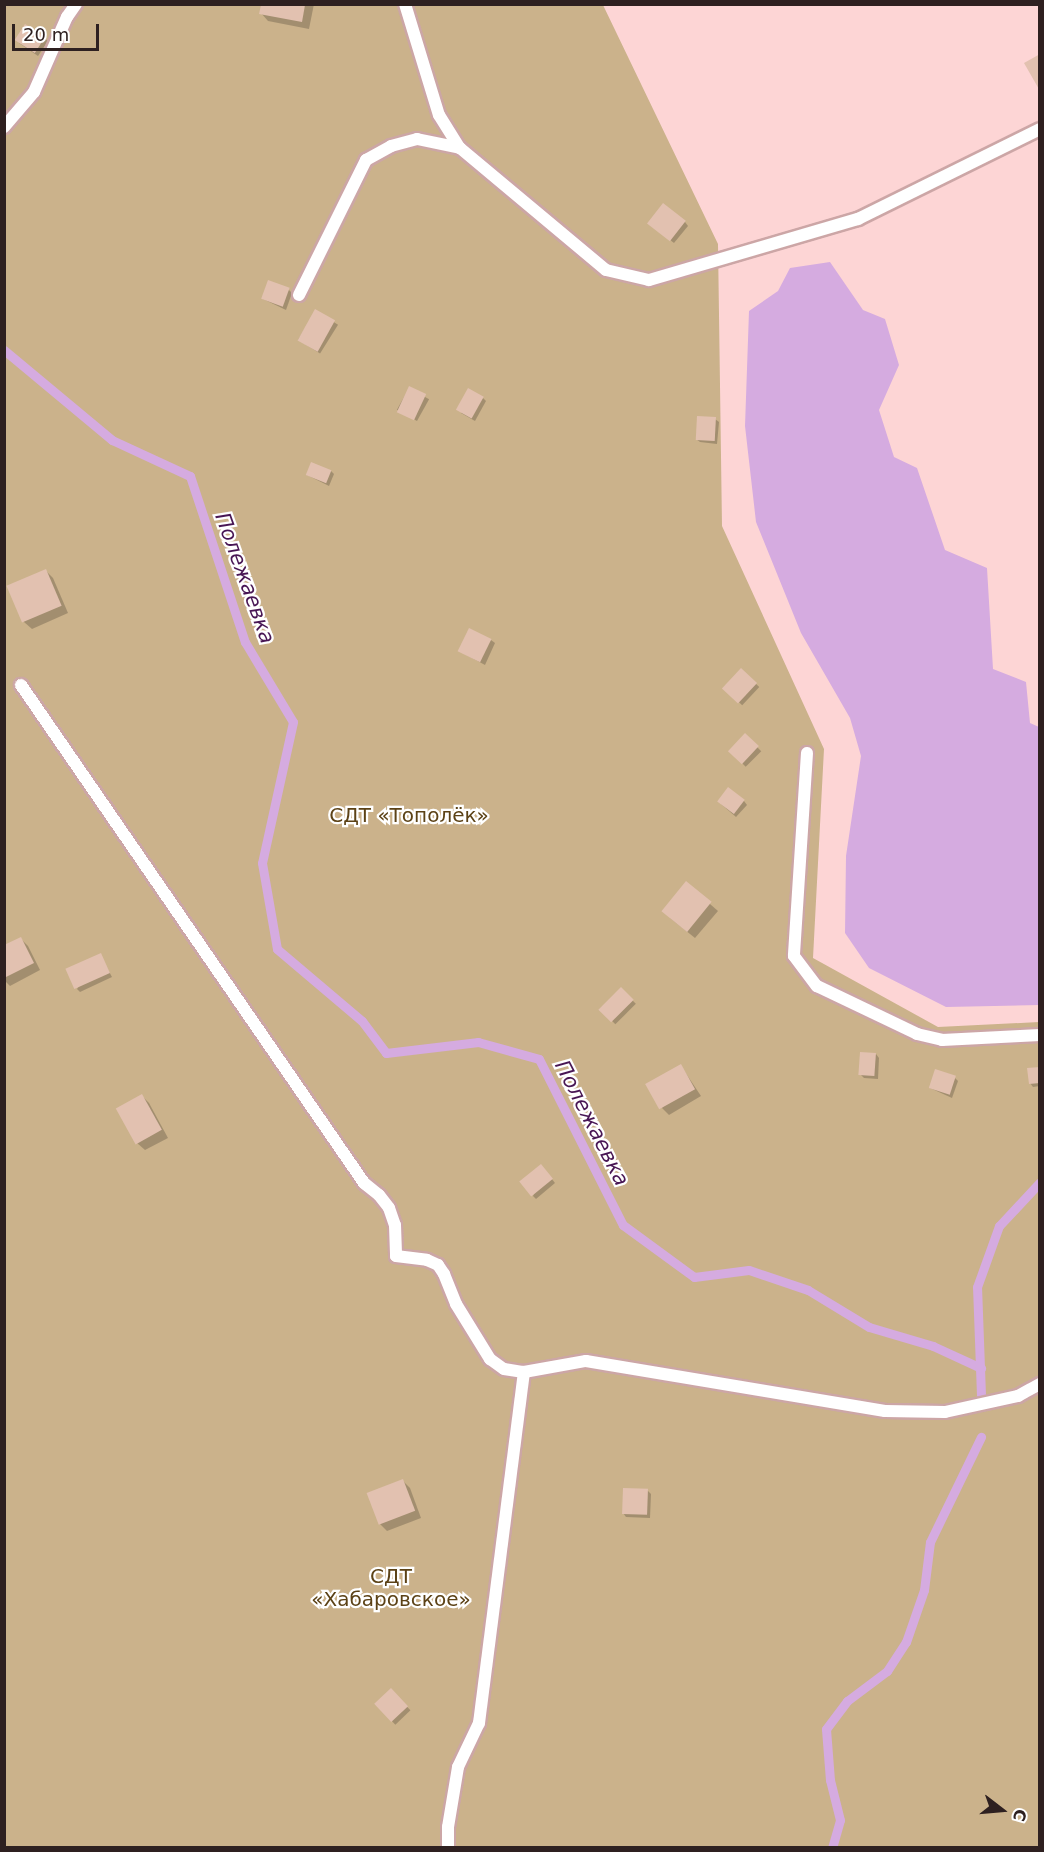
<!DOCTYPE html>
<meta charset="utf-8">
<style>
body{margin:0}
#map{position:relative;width:1044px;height:1852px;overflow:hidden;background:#fdd5d5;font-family:"DejaVu Sans",sans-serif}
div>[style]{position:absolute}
.green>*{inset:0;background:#cbb28b}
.water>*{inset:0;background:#d5abe0}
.shadow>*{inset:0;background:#0003;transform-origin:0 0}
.stream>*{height:9px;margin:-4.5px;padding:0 4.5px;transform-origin:4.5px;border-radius:4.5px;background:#d5abe0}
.building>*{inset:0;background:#e2c1b0;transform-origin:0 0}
.roads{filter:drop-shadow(2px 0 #cca6a6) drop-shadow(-2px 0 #cca6a6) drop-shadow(0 2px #cca6a6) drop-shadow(0 -2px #cca6a6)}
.lane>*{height:12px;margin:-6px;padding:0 6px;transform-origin:6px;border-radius:6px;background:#fff}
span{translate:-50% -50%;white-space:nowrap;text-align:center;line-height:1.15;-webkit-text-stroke:4.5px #fff;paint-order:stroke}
.park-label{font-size:20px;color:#5c4216}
.water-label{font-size:21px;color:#481654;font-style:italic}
.frame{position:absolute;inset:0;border:6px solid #2e2020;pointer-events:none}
.north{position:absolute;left:972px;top:1780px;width:60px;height:60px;-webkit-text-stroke:4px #fff;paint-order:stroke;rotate:106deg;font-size:16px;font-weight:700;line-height:24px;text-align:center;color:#2e2020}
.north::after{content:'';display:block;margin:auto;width:21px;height:27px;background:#2e2020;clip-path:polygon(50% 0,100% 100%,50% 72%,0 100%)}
.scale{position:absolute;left:12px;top:24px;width:87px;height:27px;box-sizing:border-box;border:3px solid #2e2020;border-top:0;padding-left:8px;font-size:18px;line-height:21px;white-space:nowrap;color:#2e2020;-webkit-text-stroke:4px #fff;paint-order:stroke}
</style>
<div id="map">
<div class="green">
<i style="clip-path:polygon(5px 5px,603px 5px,718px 244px,722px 526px,824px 749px,813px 958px,938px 1027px,1039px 1022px,1039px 1847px,5px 1848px)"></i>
</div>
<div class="water">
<i style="clip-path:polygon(830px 262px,863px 310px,885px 319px,899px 365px,879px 410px,894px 457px,917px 468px,945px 550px,987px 568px,993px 669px,1026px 682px,1030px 723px,1039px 727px,1039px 1005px,946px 1007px,869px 968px,845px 933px,846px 856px,861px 756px,850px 718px,801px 633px,756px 522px,745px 426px,749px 311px,778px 291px,790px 268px)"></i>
</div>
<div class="shadow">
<i style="clip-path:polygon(262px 4px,314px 4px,309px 29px,268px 21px,261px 13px)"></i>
<i style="clip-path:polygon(26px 26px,48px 41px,38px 56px,19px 43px)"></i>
<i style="clip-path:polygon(685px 222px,688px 226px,674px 243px,652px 226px)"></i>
<i style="clip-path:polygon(289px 290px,292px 293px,286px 310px,263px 299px)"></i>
<i style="left:316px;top:311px;width:26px;height:34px;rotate:32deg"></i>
<i style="left:409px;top:388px;width:23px;height:25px;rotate:29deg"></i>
<i style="clip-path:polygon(483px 398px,486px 401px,475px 421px,461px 413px)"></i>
<i style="clip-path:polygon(715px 419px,719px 422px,717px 444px,700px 442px,696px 439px)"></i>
<i style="clip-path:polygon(331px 471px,334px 474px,329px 486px,307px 475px)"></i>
<i style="clip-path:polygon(46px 571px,53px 578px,68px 613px,32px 629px,24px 622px,9px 587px)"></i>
<i style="clip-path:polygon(491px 640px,495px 643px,485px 665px,461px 652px)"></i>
<i style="left:741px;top:670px;width:25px;height:25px;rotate:43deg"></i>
<i style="left:745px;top:735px;width:23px;height:22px;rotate:45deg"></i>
<i style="clip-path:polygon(744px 801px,747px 805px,736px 817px,721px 804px)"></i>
<i style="clip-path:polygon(686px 883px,718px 911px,695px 938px,670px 918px)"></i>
<i style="clip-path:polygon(21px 939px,28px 946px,40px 970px,10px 986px,4px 980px,4px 947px)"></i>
<i style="clip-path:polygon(100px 955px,112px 977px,80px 992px,77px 989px)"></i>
<i style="left:621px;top:989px;width:21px;height:29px;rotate:45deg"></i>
<i style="clip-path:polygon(876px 1054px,879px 1058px,878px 1079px,864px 1078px,861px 1075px)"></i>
<i style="clip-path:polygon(681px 1066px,701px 1096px,669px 1115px,662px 1108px)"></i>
<i style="clip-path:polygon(1040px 1068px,1040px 1086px,1033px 1087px,1030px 1083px)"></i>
<i style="clip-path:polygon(955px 1078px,958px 1081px,952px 1098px,930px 1088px)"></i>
<i style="clip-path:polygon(142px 1096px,149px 1103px,168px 1138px,145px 1150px,137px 1143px)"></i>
<i style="clip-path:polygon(544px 1169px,555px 1183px,536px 1199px,533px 1196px)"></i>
<i style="clip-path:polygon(403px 1481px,410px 1488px,421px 1518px,387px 1531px,379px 1523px)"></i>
<i style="clip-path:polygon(647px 1490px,651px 1494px,650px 1518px,626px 1517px,623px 1513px)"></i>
<i style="left:391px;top:1690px;width:28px;height:21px;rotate:46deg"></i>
</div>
<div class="stream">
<i style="left:4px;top:350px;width:141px;rotate:39.8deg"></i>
<i style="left:112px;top:440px;width:86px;rotate:24.8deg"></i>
<i style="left:190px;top:476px;width:175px;rotate:71.7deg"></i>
<i style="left:245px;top:642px;width:93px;rotate:59deg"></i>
<i style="left:293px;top:722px;width:144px;rotate:102.4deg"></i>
<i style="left:262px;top:863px;width:87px;rotate:80.1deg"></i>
<i style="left:277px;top:949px;width:111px;rotate:40.3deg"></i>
<i style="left:362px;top:1021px;width:40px;rotate:53deg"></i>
<i style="left:386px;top:1053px;width:93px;rotate:-6.8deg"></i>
<i style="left:478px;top:1042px;width:63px;rotate:15.6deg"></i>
<i style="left:539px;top:1059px;width:186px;rotate:63.2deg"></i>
<i style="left:623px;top:1225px;width:88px;rotate:36.2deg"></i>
<i style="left:694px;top:1277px;width:55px;rotate:-7.3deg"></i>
<i style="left:749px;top:1270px;width:62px;rotate:18.7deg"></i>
<i style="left:808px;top:1290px;width:71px;rotate:31.2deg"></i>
<i style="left:869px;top:1327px;width:67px;rotate:16.5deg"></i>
<i style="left:933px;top:1346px;width:53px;rotate:24.6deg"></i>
<i style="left:981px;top:1395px;width:108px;rotate:-92.1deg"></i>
<i style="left:977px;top:1287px;width:65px;rotate:-70.2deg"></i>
<i style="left:999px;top:1226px;width:60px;rotate:-47deg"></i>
<i style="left:832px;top:1848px;width:29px;rotate:-74deg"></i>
<i style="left:840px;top:1820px;width:41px;rotate:-104deg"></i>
<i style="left:830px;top:1780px;width:51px;rotate:-94.5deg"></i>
<i style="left:826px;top:1729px;width:35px;rotate:-53deg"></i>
<i style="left:847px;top:1701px;width:50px;rotate:-36.9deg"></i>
<i style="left:887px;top:1671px;width:35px;rotate:-57deg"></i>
<i style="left:906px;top:1642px;width:55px;rotate:-70.9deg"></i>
<i style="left:924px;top:1590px;width:48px;rotate:-82.9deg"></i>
<i style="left:930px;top:1542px;width:117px;rotate:-64.1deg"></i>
</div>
<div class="building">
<i style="clip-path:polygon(261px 5px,305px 5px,302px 22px,259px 14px)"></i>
<i style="left:25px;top:24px;width:24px;height:19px;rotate:33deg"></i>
<i style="clip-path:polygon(1040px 54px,1040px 91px,1024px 63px)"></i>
<i style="left:663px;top:203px;width:29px;height:26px;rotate:38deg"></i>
<i style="left:268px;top:280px;width:23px;height:20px;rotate:20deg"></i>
<i style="left:315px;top:309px;width:23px;height:36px;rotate:29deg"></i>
<i style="left:409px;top:386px;width:19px;height:29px;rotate:25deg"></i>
<i style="left:468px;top:388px;width:18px;height:25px;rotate:29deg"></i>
<i style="left:697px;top:416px;width:19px;height:24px;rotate:3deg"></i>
<i style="left:311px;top:462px;width:22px;height:14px;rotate:22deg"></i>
<i style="left:46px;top:569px;width:40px;height:43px;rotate:67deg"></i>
<i style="left:469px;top:628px;width:25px;height:26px;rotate:26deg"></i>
<i style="left:741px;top:668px;width:22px;height:28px;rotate:43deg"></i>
<i style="left:745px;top:733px;width:19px;height:25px;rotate:43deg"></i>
<i style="left:728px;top:787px;width:21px;height:18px;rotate:37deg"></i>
<i style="left:686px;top:881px;width:33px;height:39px;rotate:39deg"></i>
<i style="clip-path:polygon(21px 937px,34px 963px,4px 978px,4px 945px)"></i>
<i style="left:101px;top:953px;width:22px;height:39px;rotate:66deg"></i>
<i style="left:621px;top:987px;width:18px;height:32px;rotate:45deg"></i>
<i style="left:860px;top:1052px;width:16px;height:23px;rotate:4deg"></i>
<i style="left:681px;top:1064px;width:29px;height:41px;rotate:61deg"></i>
<i style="clip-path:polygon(1040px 1067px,1040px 1083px,1029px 1084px,1027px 1068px)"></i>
<i style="left:935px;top:1069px;width:22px;height:20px;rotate:18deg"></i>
<i style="left:142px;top:1094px;width:41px;height:30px;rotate:61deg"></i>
<i style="left:541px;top:1164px;width:19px;height:28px;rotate:51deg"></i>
<i style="left:403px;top:1479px;width:34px;height:39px;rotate:69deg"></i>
<i style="left:623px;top:1488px;width:25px;height:26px;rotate:2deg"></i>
<i style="left:391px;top:1688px;width:25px;height:23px;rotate:47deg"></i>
</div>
<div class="roads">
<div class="lane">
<i style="left:405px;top:4px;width:116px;rotate:73deg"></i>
<i style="left:439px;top:115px;width:39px;rotate:58deg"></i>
<i style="left:460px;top:148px;width:190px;rotate:39.9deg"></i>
<i style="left:606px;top:270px;width:44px;rotate:13.1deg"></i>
<i style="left:649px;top:280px;width:218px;rotate:-16.3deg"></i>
<i style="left:858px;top:219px;width:203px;rotate:-26.3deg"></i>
<i style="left:4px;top:127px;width:46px;rotate:-49.4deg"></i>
<i style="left:34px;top:92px;width:82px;rotate:-66.3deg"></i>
<i style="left:67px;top:17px;width:16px;rotate:-55deg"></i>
<i style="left:299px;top:295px;width:151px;rotate:-63.6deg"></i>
<i style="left:366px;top:160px;width:29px;rotate:-29deg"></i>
<i style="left:391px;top:146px;width:27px;rotate:-15deg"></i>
<i style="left:417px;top:139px;width:44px;rotate:11.8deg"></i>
<i style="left:21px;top:685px;width:605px;rotate:55.44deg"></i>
<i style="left:364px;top:1183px;width:19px;rotate:39deg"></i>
<i style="left:379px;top:1195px;width:16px;rotate:52deg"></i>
<i style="left:389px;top:1208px;width:18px;rotate:71deg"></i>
<i style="left:395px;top:1225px;width:31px;rotate:88deg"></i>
<i style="left:396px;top:1256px;width:31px;rotate:7deg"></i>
<i style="left:427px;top:1260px;width:12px;rotate:24deg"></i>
<i style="left:438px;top:1265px;width:11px;rotate:56deg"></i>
<i style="left:444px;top:1274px;width:32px;rotate:68deg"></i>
<i style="left:456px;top:1304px;width:65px;rotate:58.3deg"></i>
<i style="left:490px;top:1359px;width:17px;rotate:36deg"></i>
<i style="left:504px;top:1369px;width:20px;rotate:9deg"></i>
<i style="left:807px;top:753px;width:203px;rotate:93.7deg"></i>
<i style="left:794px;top:956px;width:38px;rotate:53deg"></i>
<i style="left:817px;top:986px;width:111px;rotate:25.6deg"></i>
<i style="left:917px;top:1034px;width:26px;rotate:13deg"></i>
<i style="left:942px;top:1040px;width:98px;rotate:-2.9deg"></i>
<i style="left:448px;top:1848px;width:21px;rotate:-90deg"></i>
<i style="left:448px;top:1827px;width:61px;rotate:-80.5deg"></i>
<i style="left:458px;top:1767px;width:49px;rotate:-64.5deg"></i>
<i style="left:479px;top:1723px;width:354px;rotate:-82.7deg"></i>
<i style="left:524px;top:1372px;width:63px;rotate:-10.1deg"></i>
<i style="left:586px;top:1361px;width:303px;rotate:9.5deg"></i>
<i style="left:885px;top:1411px;width:60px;rotate:1deg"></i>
<i style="left:945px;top:1412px;width:75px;rotate:-12.4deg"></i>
<i style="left:1018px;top:1396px;width:25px;rotate:-29deg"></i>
</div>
</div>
<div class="park-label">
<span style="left:409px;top:815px">СДТ «Тополёк»</span>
<span style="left:391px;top:1588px">СДТ<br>«Хабаровское»</span>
</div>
<div class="water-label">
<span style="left:245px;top:578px;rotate:70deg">Полежаевка</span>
<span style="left:592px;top:1123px;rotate:63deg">Полежаевка</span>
</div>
<div class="frame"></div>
<div class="north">С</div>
<div class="scale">20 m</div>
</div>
